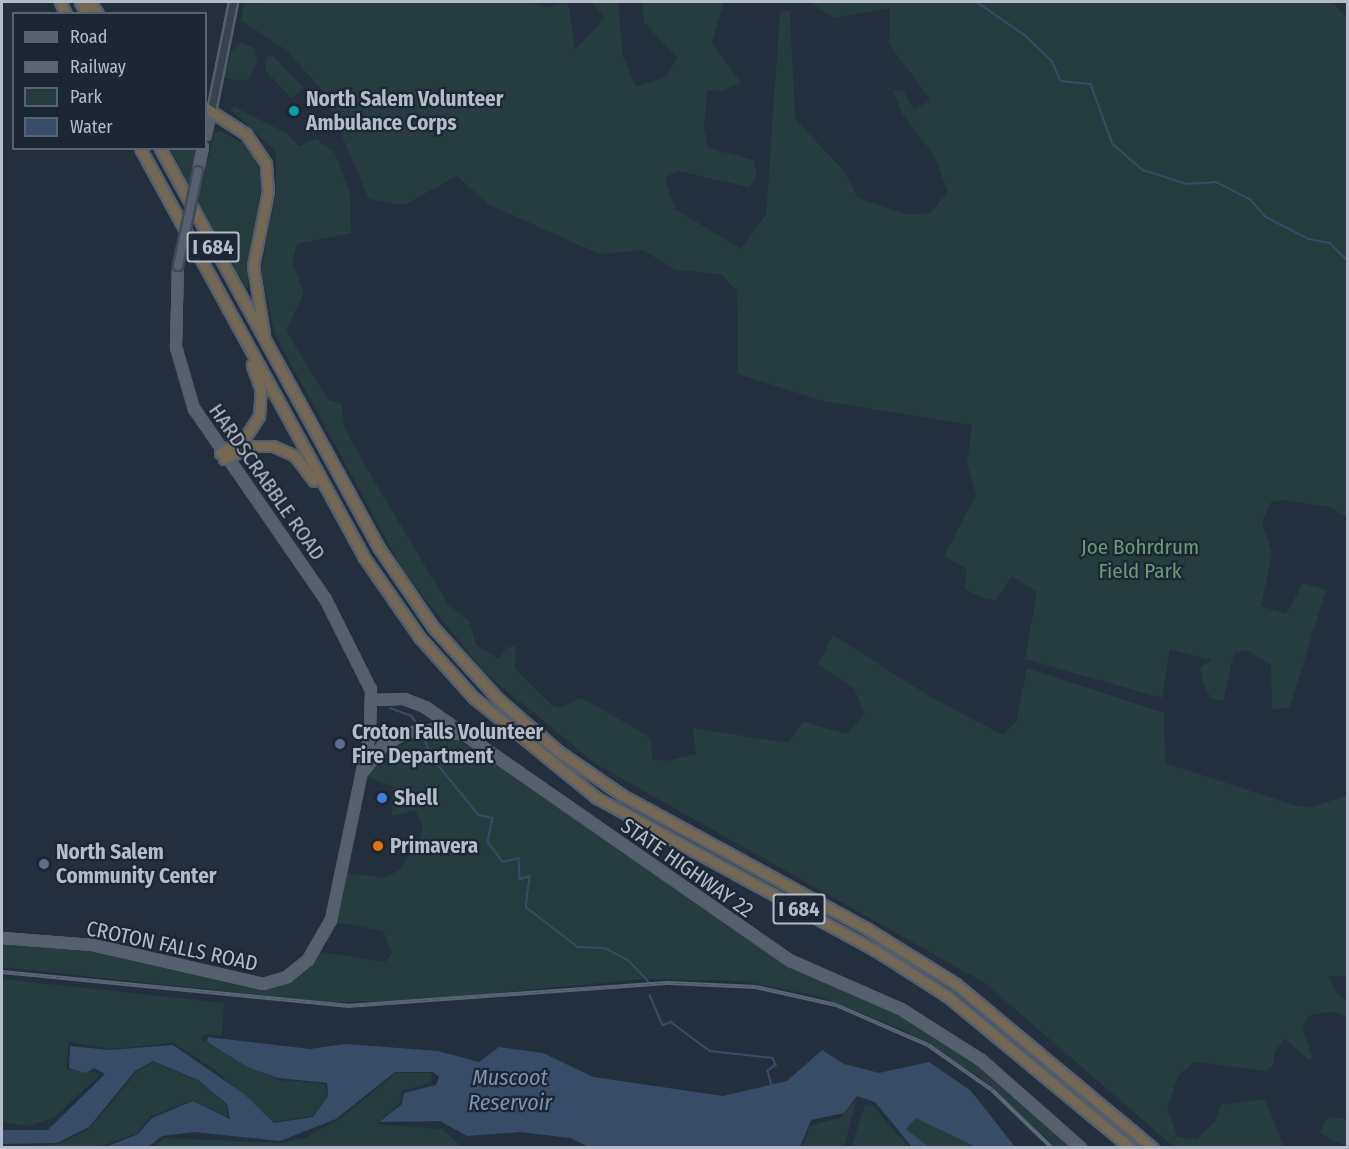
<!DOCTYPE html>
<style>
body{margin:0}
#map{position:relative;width:1349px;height:1149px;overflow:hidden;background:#242f3e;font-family:"Fira Sans Condensed",sans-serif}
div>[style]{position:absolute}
.green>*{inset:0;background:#263c3f}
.water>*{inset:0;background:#394c67}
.stream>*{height:1.5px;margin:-0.75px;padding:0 0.75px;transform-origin:0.75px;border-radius:0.75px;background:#394c67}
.roads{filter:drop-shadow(2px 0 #565f6c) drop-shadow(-2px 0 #565f6c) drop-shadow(0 2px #565f6c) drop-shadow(0 -2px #565f6c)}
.minor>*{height:7px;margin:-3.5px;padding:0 3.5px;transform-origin:3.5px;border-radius:3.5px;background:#38414e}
.major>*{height:8px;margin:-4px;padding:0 4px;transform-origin:4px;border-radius:4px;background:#56606e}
.highway>*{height:9px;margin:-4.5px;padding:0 4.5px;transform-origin:4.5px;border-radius:4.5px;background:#746855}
.rail>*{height:4px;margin-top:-2px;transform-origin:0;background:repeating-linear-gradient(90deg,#1d2633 0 4.5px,#5a6575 0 9px);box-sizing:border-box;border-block:2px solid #5a6575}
.bridges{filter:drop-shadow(2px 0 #414a57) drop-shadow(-2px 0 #414a57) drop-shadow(0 2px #414a57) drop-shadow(0 -2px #414a57)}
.major-bridge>*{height:8px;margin:-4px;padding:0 4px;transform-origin:4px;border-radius:4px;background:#56606e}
.dots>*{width:16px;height:16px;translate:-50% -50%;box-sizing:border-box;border:3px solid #1d2633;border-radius:50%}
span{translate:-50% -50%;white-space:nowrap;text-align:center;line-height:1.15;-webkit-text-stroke:4.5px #1d2633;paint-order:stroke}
.shield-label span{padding:2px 4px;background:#1d2633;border:2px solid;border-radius:4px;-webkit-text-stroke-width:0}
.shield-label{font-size:20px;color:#b4bcc9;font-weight:700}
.poi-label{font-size:21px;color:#b4bcc9;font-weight:700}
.left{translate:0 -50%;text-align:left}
.street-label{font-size:21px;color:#b4bcc9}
.park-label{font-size:21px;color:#6b9a76}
.water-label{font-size:22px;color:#7c92b1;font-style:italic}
.frame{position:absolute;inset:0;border:3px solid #b4bcc9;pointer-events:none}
.legend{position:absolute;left:12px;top:12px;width:195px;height:138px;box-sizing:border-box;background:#1d2633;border:2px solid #59626f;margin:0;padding:8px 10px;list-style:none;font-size:18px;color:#b4bcc9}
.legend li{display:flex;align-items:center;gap:12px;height:30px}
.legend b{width:30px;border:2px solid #59626f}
</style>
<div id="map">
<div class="green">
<i style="clip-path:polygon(280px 2px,530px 2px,546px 7px,568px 2px,575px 50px,605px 18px,591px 2px,618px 2px,623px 56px,636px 87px,666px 77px,677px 58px,644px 22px,642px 2px,724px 2px,712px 43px,741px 83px,721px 91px,707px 90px,704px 128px,708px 148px,753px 160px,757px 177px,749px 187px,677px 171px,665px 178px,675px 209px,741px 249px,766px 215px,780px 11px,790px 11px,795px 119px,845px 172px,858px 198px,908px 215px,930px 213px,948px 192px,934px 155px,901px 112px,893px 91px,903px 90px,914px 111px,930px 99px,889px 44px,890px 8px,834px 18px,810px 2px,1333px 2px,1348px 20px,1347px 518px,1330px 507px,1282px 500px,1271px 502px,1262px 522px,1272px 554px,1261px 606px,1286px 614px,1303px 583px,1326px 590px,1290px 707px,1272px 710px,1271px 665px,1247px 650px,1234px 653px,1223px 701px,1211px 698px,1204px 686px,1200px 668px,1211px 660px,1170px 649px,1162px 698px,1025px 659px,1037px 592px,1012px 576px,995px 600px,985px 599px,965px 589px,967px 569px,944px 556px,976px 495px,967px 462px,972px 425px,823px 401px,738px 374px,737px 291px,721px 274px,675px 270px,643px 250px,599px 254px,488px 204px,457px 176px,404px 205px,369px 199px,323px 91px,286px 50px,241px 20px,244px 4px)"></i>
<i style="clip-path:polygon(241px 42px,255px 49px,257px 63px,248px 79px,237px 81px,224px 77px,231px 52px)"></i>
<i style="clip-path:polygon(272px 55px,304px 88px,291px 98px,266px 71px,265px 58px)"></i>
<i style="clip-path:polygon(234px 107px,286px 133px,299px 146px,316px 139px,335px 153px,350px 194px,351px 233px,297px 244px,292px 262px,304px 293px,286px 331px,328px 400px,341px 404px,345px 429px,364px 464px,449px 606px,469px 621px,476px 645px,499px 659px,506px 648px,515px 646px,515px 669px,553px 706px,561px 708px,581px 698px,593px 704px,644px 734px,651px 741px,652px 759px,666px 761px,696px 754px,693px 728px,788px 743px,803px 722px,847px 734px,865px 714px,854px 688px,818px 664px,833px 635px,932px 698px,1003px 735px,1016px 722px,1027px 668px,1164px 713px,1165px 763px,1296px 806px,1313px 807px,1347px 795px,1347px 976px,1328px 976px,1336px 993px,1347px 1001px,1347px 1016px,1332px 1011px,1308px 1016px,1303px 1029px,1312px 1057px,1309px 1060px,1285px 1039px,1274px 1052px,1273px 1066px,1265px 1071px,1194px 1062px,1178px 1076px,1167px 1110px,1178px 1137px,1197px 1139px,1215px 1122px,1221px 1105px,1265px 1099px,1284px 1147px,1174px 1147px,985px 983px,596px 764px,485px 673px,405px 574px,275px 334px,261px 271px,276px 193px,276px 152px,231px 110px)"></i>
<i style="clip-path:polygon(220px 131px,249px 146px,262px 177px,247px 289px,198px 202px,214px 134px)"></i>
<i style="clip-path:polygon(170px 149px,197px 149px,190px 186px)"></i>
<i style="clip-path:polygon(425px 734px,455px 739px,479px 753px,788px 966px,909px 1020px,974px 1060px,1074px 1147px,1056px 1147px,977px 1075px,904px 1030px,818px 996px,743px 981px,644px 979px,410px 1001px,326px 1002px,2px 967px,2px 942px,77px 947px,250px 988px,290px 979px,321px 952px,385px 962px,392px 953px,383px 931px,334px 922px,346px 873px,385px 878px,399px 870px,419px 841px,423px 827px,415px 810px,392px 816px,393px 786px,369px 778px,369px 772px,377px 756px)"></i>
<i style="clip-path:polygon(2px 979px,224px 1003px,222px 1036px,204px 1034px,201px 1040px,278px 1080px,325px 1084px,327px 1096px,313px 1116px,274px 1122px,211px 1067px,173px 1043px,110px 1049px,69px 1042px,66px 1069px,100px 1073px,98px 1077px,53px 1118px,28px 1126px,3px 1122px)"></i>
<i style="clip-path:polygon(153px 1062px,198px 1081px,225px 1103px,228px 1117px,193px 1100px,151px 1116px,137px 1133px,99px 1147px,2px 1147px,58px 1144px,89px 1129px,136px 1073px)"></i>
<i style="clip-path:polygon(396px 1073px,432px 1073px,431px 1082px,402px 1091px,400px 1103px,376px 1124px,442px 1129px,462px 1147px,154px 1147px,165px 1138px,281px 1143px,305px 1138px,341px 1118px)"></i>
<i style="clip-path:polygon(857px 1099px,844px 1147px,802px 1147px,810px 1126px,840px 1118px)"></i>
<i style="clip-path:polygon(865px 1104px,872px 1105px,909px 1147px,852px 1147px)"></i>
<i style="clip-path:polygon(1328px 1117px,1347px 1119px,1347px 1147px,1320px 1133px)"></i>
<i style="clip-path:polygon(916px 1118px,945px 1129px,976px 1147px,929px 1147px,906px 1129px)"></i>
</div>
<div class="water">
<i style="clip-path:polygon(208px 1037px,310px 1049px,345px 1044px,438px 1051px,479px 1062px,499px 1047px,543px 1053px,593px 1077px,723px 1096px,787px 1081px,822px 1050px,844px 1064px,879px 1073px,929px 1062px,971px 1091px,1015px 1147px,976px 1147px,916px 1118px,906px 1129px,929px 1147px,912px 1147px,875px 1102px,857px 1096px,844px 1113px,811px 1120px,800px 1147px,589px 1147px,570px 1138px,520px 1132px,467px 1136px,440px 1121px,379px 1122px,402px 1104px,404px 1093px,436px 1085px,439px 1077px,433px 1072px,395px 1072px,336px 1119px,280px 1141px,194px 1132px,162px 1136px,148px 1147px,106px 1147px,138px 1134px,152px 1118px,193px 1101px,230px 1119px,227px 1104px,198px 1080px,153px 1061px,135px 1071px,89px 1127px,57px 1143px,2px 1144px,2px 1130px,48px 1130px,105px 1074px,94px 1068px,86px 1073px,69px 1068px,70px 1046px,109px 1050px,173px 1045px,244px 1094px,274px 1123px,313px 1117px,328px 1096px,327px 1083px,278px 1078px,248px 1067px,207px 1042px)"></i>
</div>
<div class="stream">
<i style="left:977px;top:2px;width:60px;rotate:34.8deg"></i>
<i style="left:1026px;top:36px;width:36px;rotate:44deg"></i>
<i style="left:1052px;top:61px;width:22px;rotate:66deg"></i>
<i style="left:1061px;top:81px;width:30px;rotate:6deg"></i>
<i style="left:1091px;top:84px;width:64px;rotate:69.9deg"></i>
<i style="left:1113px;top:144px;width:40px;rotate:41deg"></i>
<i style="left:1143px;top:170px;width:46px;rotate:17.7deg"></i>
<i style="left:1187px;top:184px;width:29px;rotate:-4deg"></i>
<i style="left:1216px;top:182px;width:39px;rotate:27deg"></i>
<i style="left:1251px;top:200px;width:23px;rotate:49deg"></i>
<i style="left:1266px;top:217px;width:48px;rotate:27.1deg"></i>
<i style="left:1309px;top:239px;width:21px;rotate:11deg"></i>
<i style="left:1330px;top:243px;width:25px;rotate:45deg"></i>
<i style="left:390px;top:708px;width:23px;rotate:20deg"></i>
<i style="left:412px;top:716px;width:13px;rotate:58deg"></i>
<i style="left:423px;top:733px;width:24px;rotate:71deg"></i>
<i style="left:431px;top:756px;width:76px;rotate:50.9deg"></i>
<i style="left:479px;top:815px;width:14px;rotate:12deg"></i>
<i style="left:493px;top:818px;width:25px;rotate:102deg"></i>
<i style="left:488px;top:842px;width:25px;rotate:53deg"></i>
<i style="left:503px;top:862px;width:16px;rotate:-14deg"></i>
<i style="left:519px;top:858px;width:21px;rotate:87deg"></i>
<i style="left:520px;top:879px;width:10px;rotate:-17deg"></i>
<i style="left:530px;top:876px;width:31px;rotate:97deg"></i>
<i style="left:526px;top:907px;width:66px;rotate:37.6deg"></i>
<i style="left:578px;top:947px;width:27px;rotate:2deg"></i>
<i style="left:605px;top:948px;width:26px;rotate:28deg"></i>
<i style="left:628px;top:960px;width:30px;rotate:46deg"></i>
<i style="left:650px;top:995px;width:33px;rotate:67deg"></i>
<i style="left:663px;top:1025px;width:9px;rotate:-21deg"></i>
<i style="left:671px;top:1022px;width:49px;rotate:36.6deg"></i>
<i style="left:710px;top:1051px;width:63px;rotate:6.3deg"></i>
<i style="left:773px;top:1058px;width:8px;rotate:67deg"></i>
<i style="left:776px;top:1065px;width:10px;rotate:143deg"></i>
<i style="left:768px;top:1071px;width:16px;rotate:75deg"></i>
</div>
<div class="roads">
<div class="minor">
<i style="left:211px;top:111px;width:111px;rotate:-78.6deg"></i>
</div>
<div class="major">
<i style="left:206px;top:135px;width:25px;rotate:-78deg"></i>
<i style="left:198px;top:171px;width:24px;rotate:-78deg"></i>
<i style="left:373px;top:700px;width:31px;rotate:-2deg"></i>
<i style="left:404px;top:699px;width:22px;rotate:21deg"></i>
<i style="left:425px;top:707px;width:446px;rotate:34.8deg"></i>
<i style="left:791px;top:961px;width:120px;rotate:23.6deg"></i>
<i style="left:901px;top:1009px;width:95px;rotate:32.5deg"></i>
<i style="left:981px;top:1060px;width:133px;rotate:41.3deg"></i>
<i style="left:364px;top:770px;width:31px;rotate:-52deg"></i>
<i style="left:383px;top:746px;width:26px;rotate:-31deg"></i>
<i style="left:405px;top:733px;width:31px;rotate:-7deg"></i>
<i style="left:436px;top:729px;width:23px;rotate:13deg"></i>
<i style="left:2px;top:938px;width:91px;rotate:4.4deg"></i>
<i style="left:93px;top:945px;width:174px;rotate:12.9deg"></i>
<i style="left:263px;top:984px;width:25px;rotate:-16deg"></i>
<i style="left:287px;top:977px;width:27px;rotate:-39deg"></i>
<i style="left:308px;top:960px;width:46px;rotate:-60.1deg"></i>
<i style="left:331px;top:920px;width:190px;rotate:-78.2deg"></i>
<i style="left:370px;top:734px;width:44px;rotate:-88.7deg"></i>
<i style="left:371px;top:690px;width:101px;rotate:-116.6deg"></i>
<i style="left:326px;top:600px;width:232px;rotate:-124.6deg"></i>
<i style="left:194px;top:409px;width:65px;rotate:-106.2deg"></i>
<i style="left:176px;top:347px;width:81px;rotate:-88.6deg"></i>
</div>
<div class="highway">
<i style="left:60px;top:2px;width:13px;rotate:63deg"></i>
<i style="left:80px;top:2px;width:14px;rotate:60deg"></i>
<i style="left:90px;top:2px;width:14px;rotate:56deg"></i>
<i style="left:206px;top:108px;width:48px;rotate:33deg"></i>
<i style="left:246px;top:134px;width:36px;rotate:56deg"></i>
<i style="left:266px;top:164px;width:27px;rotate:86deg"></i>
<i style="left:268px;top:191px;width:76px;rotate:101.3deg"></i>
<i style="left:253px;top:266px;width:69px;rotate:80.8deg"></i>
<i style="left:140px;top:148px;width:465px;rotate:61.3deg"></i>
<i style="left:363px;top:556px;width:100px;rotate:55.2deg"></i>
<i style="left:420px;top:638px;width:79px;rotate:48.1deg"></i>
<i style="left:473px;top:697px;width:160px;rotate:39.2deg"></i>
<i style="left:597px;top:798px;width:317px;rotate:28.7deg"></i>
<i style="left:875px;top:950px;width:85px;rotate:32.6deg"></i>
<i style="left:947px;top:996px;width:239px;rotate:39.6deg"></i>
<i style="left:160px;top:148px;width:456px;rotate:61.3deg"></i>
<i style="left:379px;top:548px;width:96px;rotate:55.6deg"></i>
<i style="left:433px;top:627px;width:97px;rotate:47.9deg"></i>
<i style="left:498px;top:699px;width:79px;rotate:40.9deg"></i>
<i style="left:558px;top:751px;width:78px;rotate:34.5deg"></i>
<i style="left:622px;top:795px;width:278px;rotate:28.6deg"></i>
<i style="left:866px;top:928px;width:106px;rotate:31.9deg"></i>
<i style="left:956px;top:984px;width:256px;rotate:39.8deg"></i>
<i style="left:220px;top:453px;width:31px;rotate:-33deg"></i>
<i style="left:246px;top:436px;width:24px;rotate:-57deg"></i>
<i style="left:259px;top:416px;width:26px;rotate:-86deg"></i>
<i style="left:261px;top:390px;width:27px;rotate:-110deg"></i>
<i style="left:224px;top:459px;width:31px;rotate:-25deg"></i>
<i style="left:252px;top:446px;width:21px"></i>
<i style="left:273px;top:446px;width:24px;rotate:24deg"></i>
<i style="left:295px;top:456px;width:31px;rotate:53deg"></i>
</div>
</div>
<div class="rail">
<i style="left:2px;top:972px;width:347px;rotate:5.6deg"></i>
<i style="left:347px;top:1006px;width:324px;rotate:-4.1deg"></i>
<i style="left:670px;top:983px;width:86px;rotate:2.7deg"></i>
<i style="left:756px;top:987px;width:82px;rotate:12.7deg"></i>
<i style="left:836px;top:1005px;width:100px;rotate:23.5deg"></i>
<i style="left:928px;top:1045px;width:78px;rotate:35.1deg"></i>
<i style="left:992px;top:1090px;width:83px;rotate:44deg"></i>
</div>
<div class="bridges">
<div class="major-bridge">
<i style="left:178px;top:266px;width:97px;rotate:-78.1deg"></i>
</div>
</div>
<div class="dots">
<i style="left:294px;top:111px;background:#0f9aa8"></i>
<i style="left:340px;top:744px;background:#5c6f8a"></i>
<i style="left:382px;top:798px;background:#3f7fe0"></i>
<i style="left:378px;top:846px;background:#e8710a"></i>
<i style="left:44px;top:864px;background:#5c6f8a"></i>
</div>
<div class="shield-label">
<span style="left:213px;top:247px">I 684</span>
<span style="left:799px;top:909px">I 684</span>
</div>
<div class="poi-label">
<span class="left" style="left:306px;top:111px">North Salem Volunteer<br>Ambulance Corps</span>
<span class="left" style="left:352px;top:744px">Croton Falls Volunteer<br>Fire Department</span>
<span class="left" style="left:394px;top:798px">Shell</span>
<span class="left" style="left:390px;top:846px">Primavera</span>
<span class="left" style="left:56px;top:864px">North Salem<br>Community Center</span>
</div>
<div class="street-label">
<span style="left:267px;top:482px;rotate:55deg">HARDSCRABBLE ROAD</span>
<span style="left:687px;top:868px;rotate:35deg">STATE HIGHWAY 22</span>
<span style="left:172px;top:946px;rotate:12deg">CROTON FALLS ROAD</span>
</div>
<div class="park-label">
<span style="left:1140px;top:559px">Joe Bohrdrum<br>Field Park</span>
</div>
<div class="water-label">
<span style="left:510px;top:1090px">Muscoot<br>Reservoir</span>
</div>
<div class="frame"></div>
<ul class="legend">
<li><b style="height:8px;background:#56606e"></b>Road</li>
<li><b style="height:8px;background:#5a6575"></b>Railway</li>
<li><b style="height:16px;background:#263c3f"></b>Park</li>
<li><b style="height:16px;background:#394c67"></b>Water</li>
</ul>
</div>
